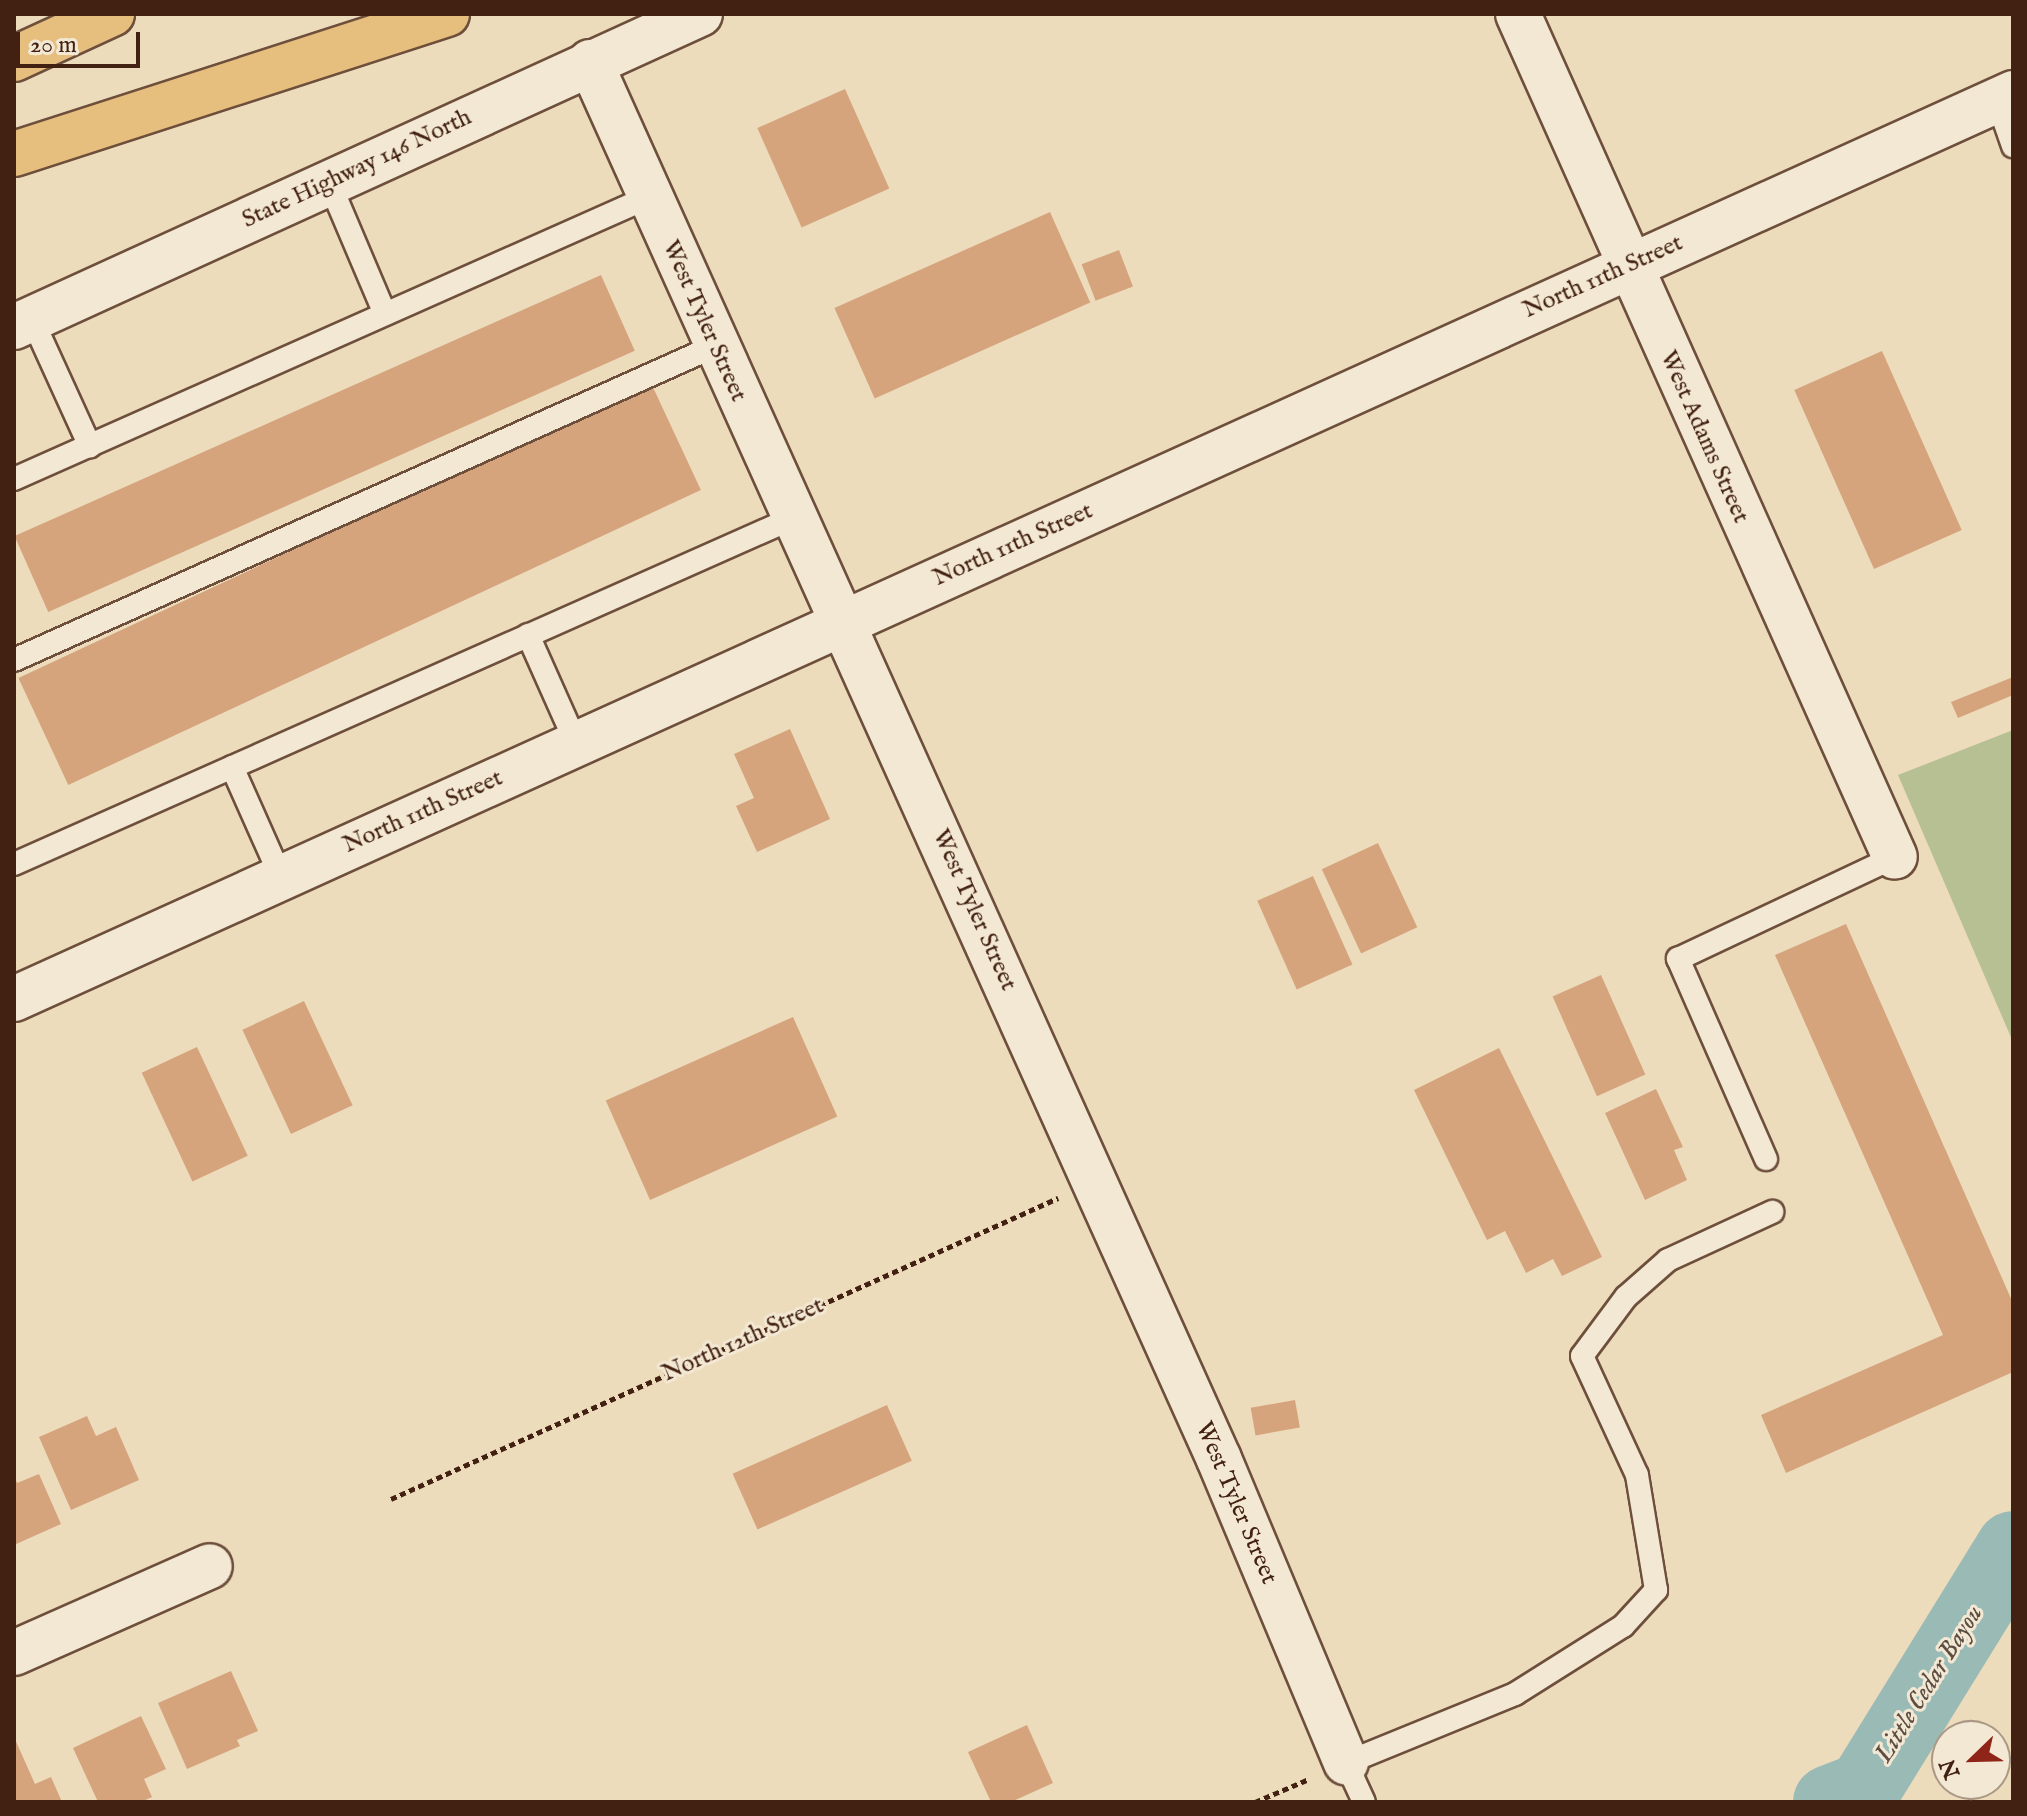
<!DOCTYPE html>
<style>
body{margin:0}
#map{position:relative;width:2027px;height:1816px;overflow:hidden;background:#eddcbc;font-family:"IM FELL English",serif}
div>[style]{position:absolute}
.green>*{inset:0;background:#b7c092}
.river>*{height:74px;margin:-37px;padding:0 37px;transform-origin:37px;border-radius:37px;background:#9abab6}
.building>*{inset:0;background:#d5a47d;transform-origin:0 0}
.path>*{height:5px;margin-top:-2.5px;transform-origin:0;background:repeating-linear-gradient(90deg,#422012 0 6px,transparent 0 10px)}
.roads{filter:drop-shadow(2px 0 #6d4f3c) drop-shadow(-2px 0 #6d4f3c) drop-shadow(0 2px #6d4f3c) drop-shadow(0 -2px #6d4f3c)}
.service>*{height:22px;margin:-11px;padding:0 11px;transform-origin:11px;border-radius:11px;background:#f3e8d3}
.minor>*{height:44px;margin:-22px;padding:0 22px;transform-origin:22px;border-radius:22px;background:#f3e8d3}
.secondary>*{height:44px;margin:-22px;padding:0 22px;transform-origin:22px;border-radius:22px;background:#f3e8d3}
.motorway>*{height:44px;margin:-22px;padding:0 22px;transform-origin:22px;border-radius:22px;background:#e6be7e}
span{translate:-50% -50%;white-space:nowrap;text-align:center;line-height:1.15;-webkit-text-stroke:6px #f3e8d3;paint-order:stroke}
.street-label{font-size:24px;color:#422012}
.water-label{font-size:26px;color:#5c4e43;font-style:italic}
.frame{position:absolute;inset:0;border:16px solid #422012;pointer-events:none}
.north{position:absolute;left:1931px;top:1720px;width:80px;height:80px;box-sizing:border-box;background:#f3e8d3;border:2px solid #ac9886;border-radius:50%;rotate:247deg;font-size:22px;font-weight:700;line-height:32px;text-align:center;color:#422012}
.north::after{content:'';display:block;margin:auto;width:28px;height:36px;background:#8f2418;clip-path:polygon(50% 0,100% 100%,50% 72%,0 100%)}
.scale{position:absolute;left:16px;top:32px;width:124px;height:36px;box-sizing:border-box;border:4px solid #422012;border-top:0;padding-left:10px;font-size:24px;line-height:28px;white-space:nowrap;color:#422012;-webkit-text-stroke:6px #f3e8d3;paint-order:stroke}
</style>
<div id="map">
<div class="green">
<i style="clip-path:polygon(2013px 730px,2013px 1042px,1898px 775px)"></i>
</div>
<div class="river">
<i style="left:1830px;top:1802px;width:36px;rotate:-21deg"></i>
<i style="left:1864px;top:1789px;width:283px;rotate:-58.3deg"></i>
</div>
<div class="building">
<i style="left:845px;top:89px;width:109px;height:96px;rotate:66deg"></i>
<i style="left:1050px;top:212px;width:99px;height:236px;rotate:66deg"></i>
<i style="left:1119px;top:250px;width:39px;height:40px;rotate:69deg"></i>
<i style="left:601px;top:275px;width:83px;height:642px;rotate:66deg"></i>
<i style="left:1882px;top:351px;width:196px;height:96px;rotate:66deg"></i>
<i style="left:651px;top:383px;width:118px;height:698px;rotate:65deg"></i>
<i style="clip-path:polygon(2013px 677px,2013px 695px,1958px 718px,1951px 702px)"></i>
<i style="clip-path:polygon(790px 729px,830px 819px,757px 852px,736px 806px,754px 798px,734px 754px)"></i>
<i style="left:1378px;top:843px;width:93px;height:62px;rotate:65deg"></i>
<i style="left:1313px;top:876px;width:97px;height:61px;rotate:66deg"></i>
<i style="clip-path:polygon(1846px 924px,2013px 1303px,2013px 1372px,1786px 1473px,1761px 1415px,1943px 1335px,1775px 955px)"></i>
<i style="left:1601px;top:975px;width:109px;height:53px;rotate:66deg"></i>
<i style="left:304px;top:1001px;width:115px;height:68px;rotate:65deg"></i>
<i style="left:793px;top:1017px;width:109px;height:205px;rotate:66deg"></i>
<i style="left:197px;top:1047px;width:120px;height:61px;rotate:65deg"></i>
<i style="clip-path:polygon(1499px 1048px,1602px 1257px,1562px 1276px,1553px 1259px,1526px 1273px,1505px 1231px,1487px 1240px,1414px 1090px)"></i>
<i style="clip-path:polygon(1656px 1089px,1683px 1147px,1674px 1150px,1687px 1180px,1645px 1200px,1605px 1113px)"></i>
<i style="left:1295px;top:1400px;width:28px;height:45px;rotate:80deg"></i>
<i style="left:887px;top:1405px;width:61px;height:169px;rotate:66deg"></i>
<i style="clip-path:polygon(87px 1416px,96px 1436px,116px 1427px,139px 1480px,71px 1510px,39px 1437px)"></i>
<i style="clip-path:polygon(39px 1474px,61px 1524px,14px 1545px,14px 1476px,17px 1483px)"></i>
<i style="clip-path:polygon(231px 1671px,258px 1731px,237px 1740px,240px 1746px,187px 1769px,158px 1703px)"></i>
<i style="clip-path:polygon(141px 1716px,166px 1769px,144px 1779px,152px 1797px,141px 1802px,98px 1802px,73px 1748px)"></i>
<i style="clip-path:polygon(1027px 1725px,1053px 1783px,1011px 1802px,991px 1802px,968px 1752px)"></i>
<i style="clip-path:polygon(14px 1737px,35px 1784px,51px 1777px,62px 1802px,14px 1802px)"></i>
</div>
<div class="path">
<i style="left:391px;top:1499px;width:732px;rotate:-24.29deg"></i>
<i style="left:1255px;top:1802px;width:59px;rotate:-23.1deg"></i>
</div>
<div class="roads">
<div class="service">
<i style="left:1997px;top:100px;width:49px;rotate:70.8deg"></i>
<i style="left:329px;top:182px;width:143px;rotate:67deg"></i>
<i style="left:32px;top:319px;width:140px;rotate:65.5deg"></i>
<i style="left:14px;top:479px;width:695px;rotate:-23.95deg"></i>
<i style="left:528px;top:635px;width:118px;rotate:66deg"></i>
<i style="left:14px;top:660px;width:768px;rotate:-24.13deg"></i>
<i style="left:232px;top:767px;width:120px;rotate:66deg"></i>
<i style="left:14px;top:864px;width:852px;rotate:-23.95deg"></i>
<i style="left:1766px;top:1159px;width:219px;rotate:-113.7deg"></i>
<i style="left:1678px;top:959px;width:240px;rotate:-25.2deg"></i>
<i style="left:1364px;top:1802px;width:43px;rotate:-114.8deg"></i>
<i style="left:1346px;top:1763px;width:183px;rotate:-22.2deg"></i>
<i style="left:1515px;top:1694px;width:128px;rotate:-32.2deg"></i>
<i style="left:1623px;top:1626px;width:49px;rotate:-47.5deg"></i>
<i style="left:1656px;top:1590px;width:117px;rotate:-99.4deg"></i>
<i style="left:1637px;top:1475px;width:131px;rotate:-114.8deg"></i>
<i style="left:1582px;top:1356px;width:74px;rotate:-53.3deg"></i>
<i style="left:1626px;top:1297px;width:56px;rotate:-41.4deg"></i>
<i style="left:1668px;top:1260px;width:115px;rotate:-24.8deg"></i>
</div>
<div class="minor">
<i style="left:1518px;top:14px;width:923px;rotate:65.91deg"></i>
<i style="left:590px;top:62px;width:1532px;rotate:65.76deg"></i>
<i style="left:1219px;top:1459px;width:329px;rotate:67.3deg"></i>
<i style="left:14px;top:999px;width:2195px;rotate:-24.38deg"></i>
<i style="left:14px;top:1653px;width:214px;rotate:-23.9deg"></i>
</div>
<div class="secondary">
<i style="left:14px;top:327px;width:754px;rotate:-24.53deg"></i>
</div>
<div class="motorway">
<i style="left:14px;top:59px;width:108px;rotate:-24.7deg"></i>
<i style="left:14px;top:154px;width:455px;rotate:-17.9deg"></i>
</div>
</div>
<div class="street-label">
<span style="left:357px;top:169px;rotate:-25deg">State Highway 146 North</span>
<span style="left:1603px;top:277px;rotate:-24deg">North 11th Street</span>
<span style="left:704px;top:321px;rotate:66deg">West Tyler Street</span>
<span style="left:1704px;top:437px;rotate:66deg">West Adams Street</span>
<span style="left:1013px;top:545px;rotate:-24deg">North 11th Street</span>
<span style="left:423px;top:812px;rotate:-24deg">North 11th Street</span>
<span style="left:974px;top:910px;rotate:66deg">West Tyler Street</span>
<span style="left:743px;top:1340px;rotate:-24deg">North 12th Street</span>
<span style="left:1236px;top:1503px;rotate:67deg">West Tyler Street</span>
</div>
<div class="water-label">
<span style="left:1929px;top:1684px;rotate:-58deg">Little Cedar Bayou</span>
</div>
<div class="frame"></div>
<div class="north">N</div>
<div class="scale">20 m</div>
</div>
